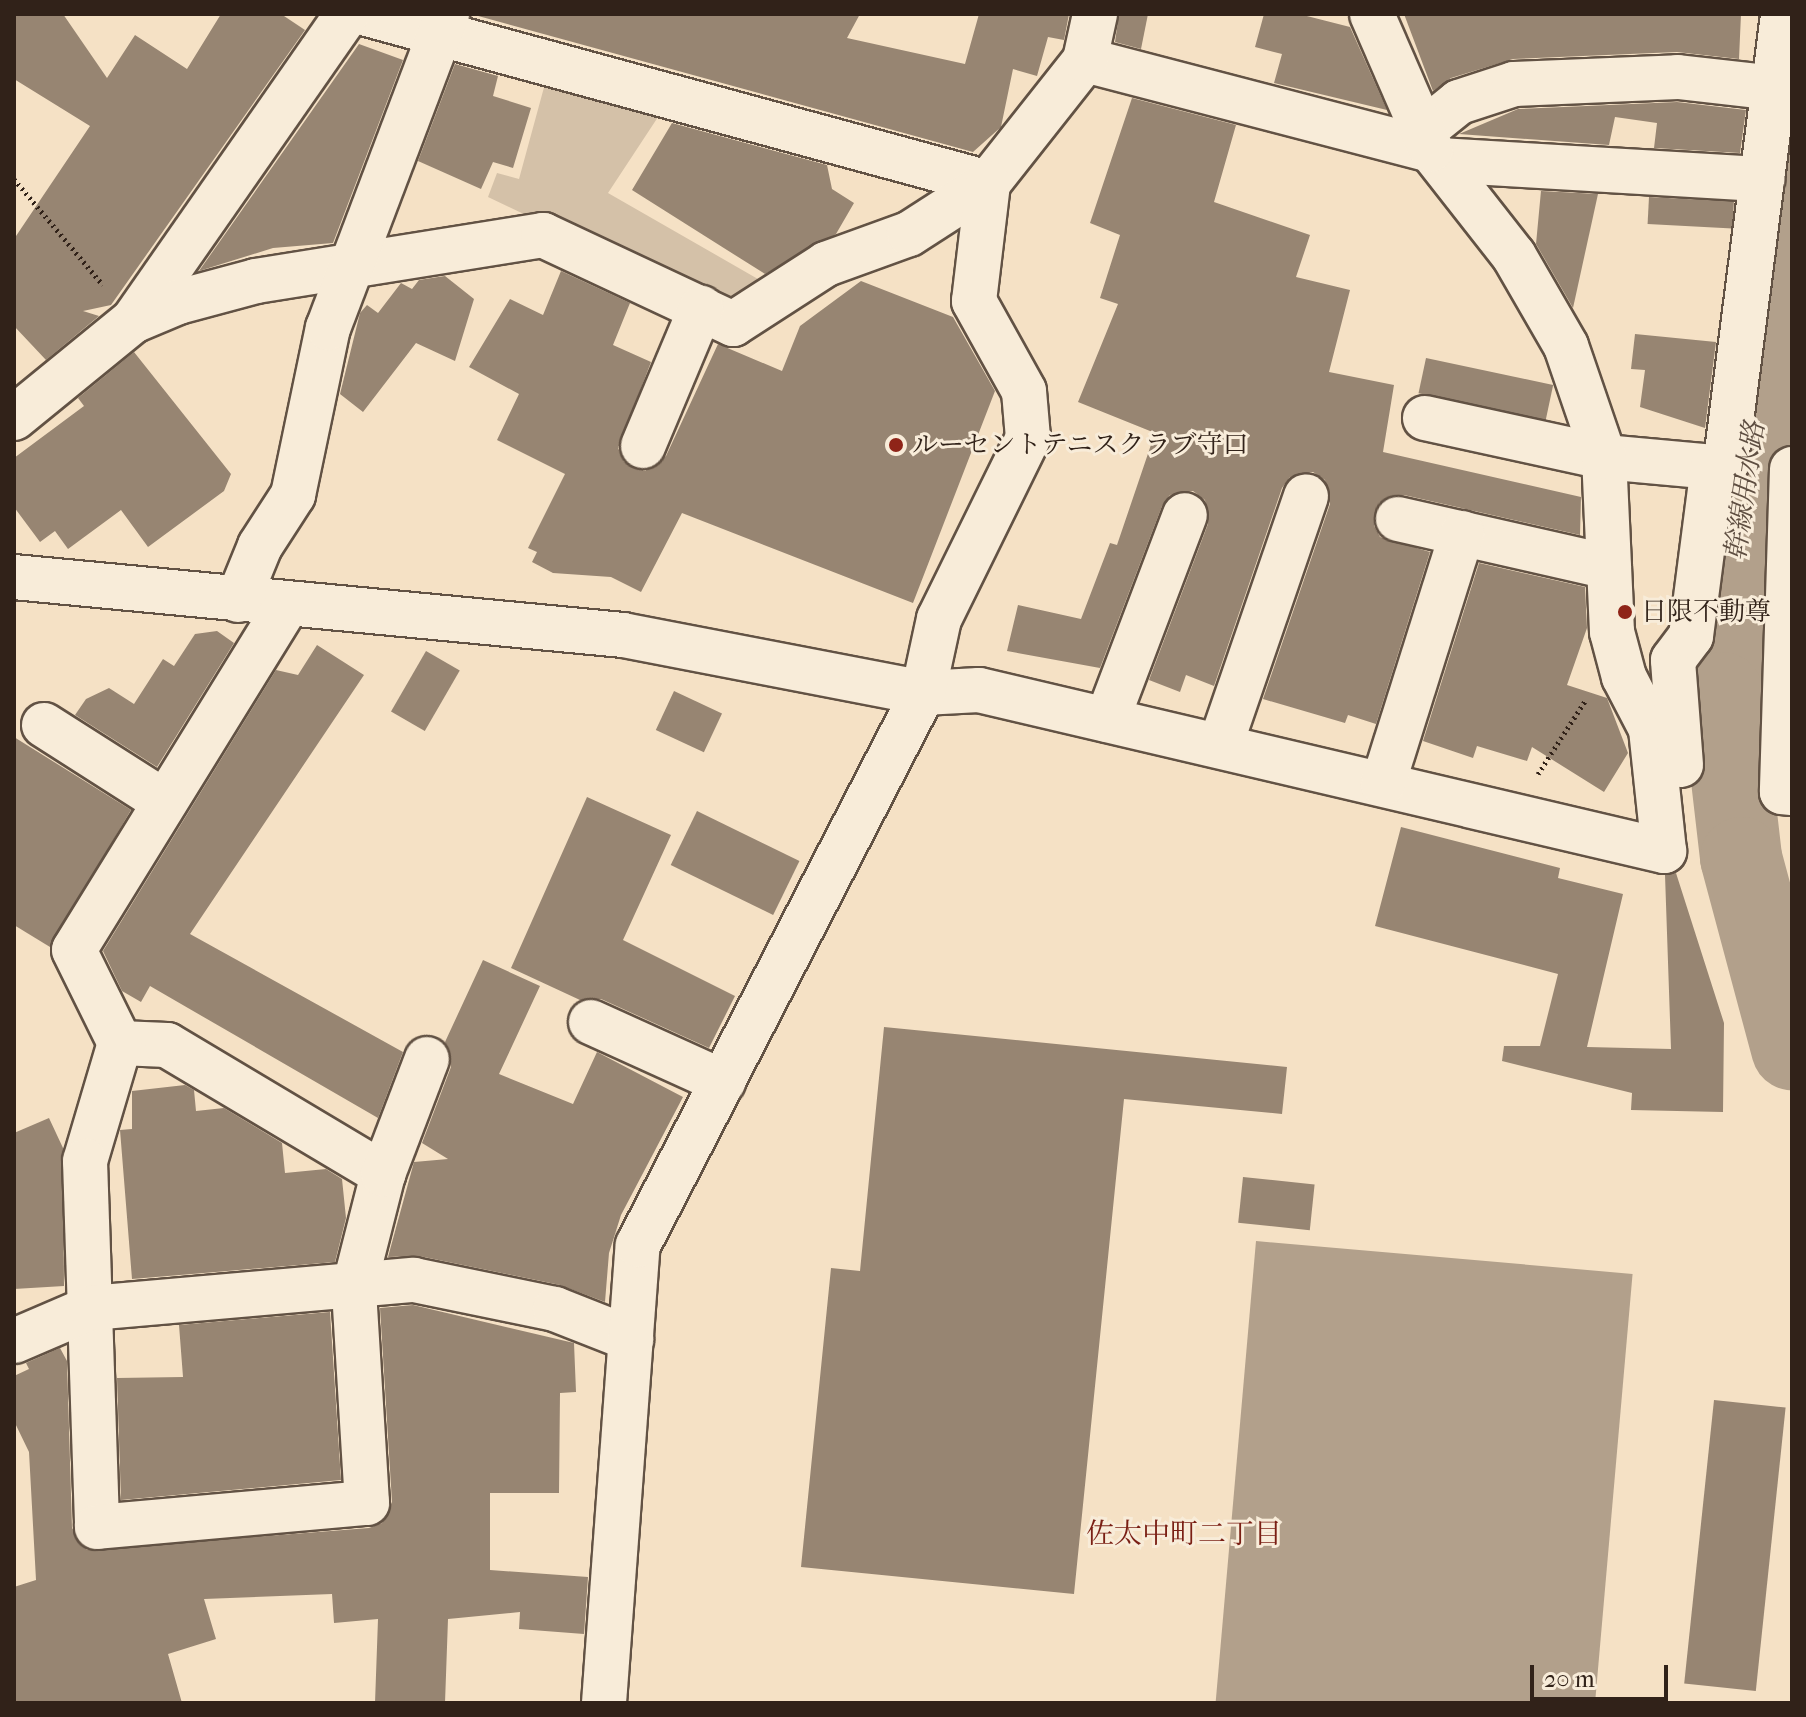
<!DOCTYPE html>
<meta charset="utf-8">
<style>
body{margin:0}
#map{position:relative;width:1806px;height:1717px;overflow:hidden;background:#f5e1c5;font-family:"IM FELL French Canon","Noto Serif JP",serif}
div>[style]{position:absolute}
.green>*{inset:0;background:#d4c1a8}
.water>*{inset:0;background:#b2a08b;transform-origin:0 0}
.river>*{height:82px;margin:-41px;padding:0 41px;transform-origin:41px;border-radius:41px;background:#b2a08b}
.building>*{inset:0;background:#978572;transform-origin:0 0}
.path>*{height:5px;margin-top:-2.5px;transform-origin:0;background:repeating-linear-gradient(90deg,#312219 0 2px,transparent 0 6px)}
.roads{filter:drop-shadow(2px 0 #625244) drop-shadow(-2px 0 #625244) drop-shadow(0 2px #625244) drop-shadow(0 -2px #625244)}
.minor>*{height:44px;margin:-22px;padding:0 22px;transform-origin:22px;border-radius:22px;background:#f8ecd9}
.dots>*{width:22px;height:22px;translate:-50% -50%;box-sizing:border-box;border:4px solid #f8ecd9;border-radius:50%}
span{translate:-50% -50%;white-space:nowrap;text-align:center;line-height:1.15;-webkit-text-stroke:6px #f8ecd9;paint-order:stroke}
.poi-label{font-size:26px;color:#312219}
.left{translate:0 -50%;text-align:left}
.water-label{font-size:28px;color:#5e4e41;font-style:italic}
.neighbourhood-label{font-size:28px;color:#7a1f14}
.frame{position:absolute;inset:0;border:16px solid #312219;pointer-events:none}
.scale{position:absolute;left:1530px;top:1665px;width:138px;height:36px;box-sizing:border-box;border:4px solid #312219;border-top:0;padding-left:10px;font-size:24px;line-height:28px;white-space:nowrap;color:#312219;-webkit-text-stroke:6px #f8ecd9;paint-order:stroke}
</style>
<div id="map">
<div class="green">
<i style="clip-path:polygon(546px 80px,660px 114px,608px 193px,765px 283px,723px 309px,488px 197px,497px 173px,519px 179px)"></i>
</div>
<div class="water">
<i style="left:1256px;top:1241px;width:378px;height:464px;rotate:5deg"></i>
</div>
<div class="river">
<i style="left:1792px;top:167px;width:531px;rotate:97.58deg"></i>
<i style="left:1722px;top:693px;width:166px;rotate:83.4deg"></i>
<i style="left:1741px;top:858px;width:198px;rotate:75deg"></i>
</div>
<div class="building">
<i style="clip-path:polygon(14px 14px,63px 14px,107px 78px,135px 35px,187px 69px,221px 14px,281px 14px,305px 30px,111px 305px,83px 311px,99px 316px,46px 360px,14px 326px,14px 239px,90px 126px,14px 79px)"></i>
<i style="clip-path:polygon(471px 14px,860px 14px,847px 38px,965px 64px,979px 14px,1069px 14px,1064px 40px,1048px 37px,1037px 76px,1013px 69px,1001px 127px,973px 152px)"></i>
<i style="clip-path:polygon(1119px 14px,1148px 14px,1141px 49px,1115px 42px)"></i>
<i style="clip-path:polygon(1264px 14px,1299px 14px,1350px 27px,1387px 110px,1274px 83px,1282px 54px,1255px 47px)"></i>
<i style="clip-path:polygon(1404px 14px,1741px 14px,1739px 59px,1677px 52px,1513px 59px,1451px 78px,1433px 91px)"></i>
<i style="clip-path:polygon(359px 44px,403px 60px,333px 243px,273px 248px,199px 271px)"></i>
<i style="clip-path:polygon(455px 64px,498px 76px,493px 96px,531px 108px,513px 168px,493px 162px,481px 189px,418px 161px)"></i>
<i style="clip-path:polygon(1132px 98px,1236px 125px,1214px 202px,1310px 235px,1296px 277px,1350px 290px,1329px 372px,1394px 385px,1383px 452px,1581px 497px,1580px 535px,1404px 495px,1379px 503px,1374px 526px,1380px 537px,1430px 552px,1376px 724px,1348px 715px,1345px 723px,1263px 699px,1330px 504px,1325px 480px,1313px 472px,1290px 477px,1282px 488px,1214px 686px,1186px 675px,1180px 692px,1149px 680px,1208px 524px,1205px 500px,1193px 491px,1170px 495px,1162px 506px,1100px 668px,1007px 651px,1018px 605px,1081px 619px,1110px 543px,1117px 545px,1155px 433px,1078px 402px,1118px 304px,1100px 298px,1120px 235px,1090px 223px)"></i>
<i style="clip-path:polygon(1677px 102px,1746px 110px,1740px 153px,1654px 148px,1657px 123px,1615px 117px,1609px 145px,1459px 134px,1518px 109px)"></i>
<i style="clip-path:polygon(672px 123px,827px 165px,832px 189px,854px 203px,836px 234px,765px 274px,632px 190px)"></i>
<i style="clip-path:polygon(1541px 191px,1598px 194px,1573px 308px,1536px 244px)"></i>
<i style="left:1649px;top:197px;width:85px;height:27px;rotate:3deg"></i>
<i style="clip-path:polygon(561px 271px,630px 303px,613px 345px,651px 362px,618px 448px,624px 462px,645px 471px,666px 456px,718px 344px,782px 371px,800px 326px,861px 281px,953px 317px,995px 391px,913px 603px,682px 513px,641px 592px,611px 577px,553px 573px,532px 562px,537px 552px,528px 548px,565px 474px,497px 440px,519px 394px,469px 367px,510px 299px,543px 315px)"></i>
<i style="clip-path:polygon(445px 276px,474px 299px,455px 361px,416px 343px,363px 412px,340px 394px,360px 313px,367px 305px,378px 313px,401px 283px,412px 289px,419px 280px)"></i>
<i style="clip-path:polygon(1635px 334px,1716px 342px,1705px 428px,1640px 407px,1645px 370px,1631px 369px)"></i>
<i style="clip-path:polygon(134px 352px,231px 474px,224px 491px,148px 547px,121px 510px,68px 549px,55px 531px,40px 542px,14px 507px,14px 458px,84px 406px,78px 398px)"></i>
<i style="left:1426px;top:358px;width:130px;height:36px;rotate:12deg"></i>
<i style="clip-path:polygon(1479px 563px,1585px 587px,1587px 628px,1567px 685px,1607px 698px,1628px 753px,1604px 792px,1532px 747px,1527px 761px,1477px 746px,1473px 758px,1423px 741px)"></i>
<i style="clip-path:polygon(217px 631px,234px 643px,157px 767px,75px 715px,86px 699px,109px 688px,134px 704px,163px 659px,174px 666px,195px 634px)"></i>
<i style="clip-path:polygon(317px 645px,364px 675px,190px 934px,403px 1052px,378px 1118px,150px 986px,141px 1002px,122px 991px,103px 951px,276px 670px,298px 675px)"></i>
<i style="left:426px;top:651px;width:39px;height:70px;rotate:30deg"></i>
<i style="left:674px;top:691px;width:53px;height:43px;rotate:25deg"></i>
<i style="clip-path:polygon(14px 737px,131px 810px,50px 947px,14px 925px)"></i>
<i style="clip-path:polygon(587px 797px,671px 835px,623px 940px,735px 996px,709px 1048px,601px 999px,580px 1000px,511px 968px)"></i>
<i style="left:697px;top:811px;width:114px;height:60px;rotate:26deg"></i>
<i style="clip-path:polygon(1401px 827px,1560px 868px,1558px 878px,1623px 894px,1587px 1047px,1671px 1049px,1665px 875px,1676px 873px,1724px 1023px,1723px 1112px,1631px 1110px,1632px 1093px,1502px 1061px,1504px 1046px,1540px 1046px,1558px 974px,1375px 926px)"></i>
<i style="clip-path:polygon(483px 960px,540px 986px,499px 1074px,573px 1104px,597px 1052px,683px 1097px,621px 1215px,609px 1253px,605px 1302px,560px 1285px,419px 1256px,388px 1257px,414px 1162px,448px 1159px,422px 1143px,451px 1067px,445px 1042px)"></i>
<i style="clip-path:polygon(884px 1027px,1287px 1067px,1282px 1114px,1124px 1099px,1074px 1594px,801px 1567px,831px 1268px,860px 1271px)"></i>
<i style="clip-path:polygon(185px 1085px,194px 1090px,196px 1111px,224px 1108px,282px 1143px,285px 1173px,326px 1169px,342px 1179px,346px 1218px,335px 1262px,132px 1279px,120px 1130px,132px 1129px,132px 1091px)"></i>
<i style="clip-path:polygon(49px 1118px,63px 1148px,64px 1286px,14px 1289px,14px 1133px)"></i>
<i style="left:1243px;top:1177px;width:72px;height:46px;rotate:6deg"></i>
<i style="clip-path:polygon(413px 1305px,574px 1343px,576px 1392px,560px 1393px,559px 1493px,490px 1493px,490px 1570px,588px 1577px,584px 1634px,519px 1629px,520px 1612px,448px 1619px,445px 1703px,375px 1703px,378px 1619px,334px 1623px,332px 1594px,204px 1599px,216px 1639px,168px 1654px,182px 1703px,14px 1703px,14px 1587px,36px 1580px,29px 1452px,14px 1421px,14px 1376px,29px 1369px,26px 1363px,60px 1348px,67px 1361px,72px 1528px,87px 1550px,369px 1528px,382px 1523px,392px 1502px,380px 1308px)"></i>
<i style="clip-path:polygon(330px 1312px,341px 1480px,121px 1500px,117px 1378px,183px 1377px,179px 1325px)"></i>
<i style="left:1714px;top:1400px;width:72px;height:285px;rotate:6deg"></i>
</div>
<div class="path">
<i style="left:14px;top:179px;width:138px;rotate:50deg"></i>
<i style="left:1538px;top:774px;width:87px;rotate:-57.2deg"></i>
</div>
<div class="roads">
<div class="minor">
<i style="left:367px;top:14px;width:644px;rotate:15.22deg"></i>
<i style="left:1085px;top:60px;width:358px;rotate:14.6deg"></i>
<i style="left:1423px;top:131px;width:46px;rotate:-38.9deg"></i>
<i style="left:1459px;top:102px;width:58px;rotate:-18.1deg"></i>
<i style="left:1514px;top:84px;width:164px;rotate:-2.4deg"></i>
<i style="left:1678px;top:77px;width:97px;rotate:6.5deg"></i>
<i style="left:1440px;top:160px;width:323px;rotate:3.4deg"></i>
<i style="left:133px;top:321px;width:374px;rotate:-55.1deg"></i>
<i style="left:14px;top:418px;width:154px;rotate:-39.2deg"></i>
<i style="left:133px;top:321px;width:49px;rotate:-22.9deg"></i>
<i style="left:178px;top:302px;width:81px;rotate:-15.1deg"></i>
<i style="left:256px;top:281px;width:291px;rotate:-9.1deg"></i>
<i style="left:543px;top:235px;width:210px;rotate:25.1deg"></i>
<i style="left:733px;top:324px;width:111px;rotate:-32.8deg"></i>
<i style="left:826px;top:264px;width:88px;rotate:-19.9deg"></i>
<i style="left:909px;top:234px;width:94px;rotate:-32.8deg"></i>
<i style="left:988px;top:183px;width:157px;rotate:-51.7deg"></i>
<i style="left:1085px;top:60px;width:47px;rotate:-77.7deg"></i>
<i style="left:1425px;top:418px;width:183px;rotate:12.3deg"></i>
<i style="left:1604px;top:457px;width:121px;rotate:5.2deg"></i>
<i style="left:1725px;top:468px;width:458px;rotate:-82.7deg"></i>
<i style="left:643px;top:446px;width:150px;rotate:-67.2deg"></i>
<i style="left:1792px;top:469px;width:323px;rotate:91.8deg"></i>
<i style="left:1782px;top:792px;width:10px;rotate:6deg"></i>
<i style="left:1398px;top:519px;width:216px;rotate:12.8deg"></i>
<i style="left:14px;top:577px;width:612px;rotate:5.44deg"></i>
<i style="left:623px;top:635px;width:306px;rotate:10.9deg"></i>
<i style="left:923px;top:693px;width:56px;rotate:-3.1deg"></i>
<i style="left:979px;top:690px;width:704px;rotate:13.23deg"></i>
<i style="left:1664px;top:851px;width:123px;rotate:-96.1deg"></i>
<i style="left:1651px;top:729px;width:59px;rotate:-117.4deg"></i>
<i style="left:1624px;top:677px;width:47px;rotate:-104.9deg"></i>
<i style="left:1612px;top:632px;width:175px;rotate:-92.6deg"></i>
<i style="left:1604px;top:457px;width:117px;rotate:-108.9deg"></i>
<i style="left:1566px;top:346px;width:104px;rotate:-120deg"></i>
<i style="left:1514px;top:256px;width:135px;rotate:-128.1deg"></i>
<i style="left:1431px;top:150px;width:148px;rotate:-113.5deg"></i>
<i style="left:238px;top:600px;width:58px;rotate:-67.8deg"></i>
<i style="left:260px;top:546px;width:61px;rotate:-57.1deg"></i>
<i style="left:293px;top:495px;width:171px;rotate:-78.2deg"></i>
<i style="left:328px;top:328px;width:336px;rotate:-69.2deg"></i>
<i style="left:287px;top:605px;width:405px;rotate:121.7deg"></i>
<i style="left:74px;top:950px;width:104px;rotate:63.7deg"></i>
<i style="left:120px;top:1043px;width:47px;rotate:2.4deg"></i>
<i style="left:167px;top:1045px;width:252px;rotate:30.8deg"></i>
<i style="left:1107px;top:720px;width:219px;rotate:-69.2deg"></i>
<i style="left:44px;top:725px;width:143px;rotate:32.5deg"></i>
<i style="left:1220px;top:746px;width:264px;rotate:-71deg"></i>
<i style="left:1681px;top:765px;width:105px;rotate:-94.4deg"></i>
<i style="left:1673px;top:660px;width:30px;rotate:-53deg"></i>
<i style="left:1691px;top:636px;width:170px;rotate:-82.6deg"></i>
<i style="left:1383px;top:784px;width:263px;rotate:-72.5deg"></i>
<i style="left:591px;top:1022px;width:145px;rotate:24.4deg"></i>
<i style="left:120px;top:1043px;width:123px;rotate:106.5deg"></i>
<i style="left:85px;top:1161px;width:366px;rotate:88.1deg"></i>
<i style="left:97px;top:1527px;width:271px;rotate:-5.1deg"></i>
<i style="left:367px;top:1503px;width:215px;rotate:-93.5deg"></i>
<i style="left:354px;top:1288px;width:118px;rotate:-75.7deg"></i>
<i style="left:383px;top:1174px;width:123px;rotate:-69.1deg"></i>
<i style="left:14px;top:1341px;width:84px;rotate:-23.2deg"></i>
<i style="left:91px;top:1308px;width:324px;rotate:-5deg"></i>
<i style="left:414px;top:1280px;width:144px;rotate:11.6deg"></i>
<i style="left:555px;top:1309px;width:82px;rotate:21.5deg"></i>
<i style="left:604px;top:1703px;width:459px;rotate:-85.8deg"></i>
<i style="left:638px;top:1245px;width:621px;rotate:-62.69deg"></i>
<i style="left:923px;top:693px;width:76px;rotate:-77.8deg"></i>
<i style="left:939px;top:619px;width:202px;rotate:-63.8deg"></i>
<i style="left:1028px;top:438px;width:47px;rotate:-94.9deg"></i>
<i style="left:1024px;top:391px;width:103px;rotate:-119.1deg"></i>
<i style="left:974px;top:301px;width:119px;rotate:-83.2deg"></i>
</div>
</div>
<div class="dots">
<i style="left:896px;top:445px;background:#8f2418"></i>
<i style="left:1625px;top:612px;background:#8f2418"></i>
</div>
<div class="poi-label">
<span class="left" style="left:912px;top:445px">ルーセントテニスクラブ守口</span>
<span class="left" style="left:1641px;top:612px">日限不動尊</span>
</div>
<div class="water-label">
<span style="left:1745px;top:491px;rotate:-82deg">幹線用水路</span>
</div>
<div class="neighbourhood-label">
<span style="left:1184px;top:1534px">佐太中町二丁目</span>
</div>
<div class="frame"></div>
<div class="scale">20 m</div>
</div>
